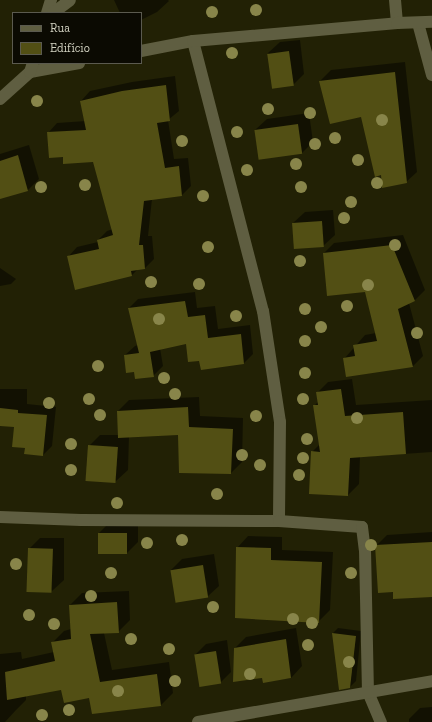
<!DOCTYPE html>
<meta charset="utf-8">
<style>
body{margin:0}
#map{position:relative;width:432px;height:722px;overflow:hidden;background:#222105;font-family:"Zilla Slab",serif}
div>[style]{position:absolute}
.shadow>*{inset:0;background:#0007}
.building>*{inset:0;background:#524f14;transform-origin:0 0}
.street>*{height:12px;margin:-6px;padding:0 6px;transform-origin:6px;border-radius:6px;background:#5f5e41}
.trees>*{width:12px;height:12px;margin:-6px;border-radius:50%;background:#88854a}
span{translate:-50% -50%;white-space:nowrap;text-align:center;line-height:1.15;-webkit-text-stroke:3px #0b0a02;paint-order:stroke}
.legend{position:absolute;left:12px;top:12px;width:130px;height:52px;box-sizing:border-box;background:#0b0a02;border:1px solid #5b5a4f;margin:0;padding:5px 7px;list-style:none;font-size:12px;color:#d3d3c2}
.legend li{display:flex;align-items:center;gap:8px;height:20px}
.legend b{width:20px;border:1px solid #5b5a4f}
</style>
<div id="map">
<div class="shadow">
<i style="clip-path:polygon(114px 0,168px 0,169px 1px,157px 12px,141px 20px,141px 13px,120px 13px)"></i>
<i style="clip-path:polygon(300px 40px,304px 74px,293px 85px,268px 53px,280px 42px)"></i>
<i style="clip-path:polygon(405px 62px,417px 172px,406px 182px,382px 174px,362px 116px,331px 123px,320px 81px,331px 70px)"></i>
<i style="clip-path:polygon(175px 76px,179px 111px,168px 120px,174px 159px,188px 158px,191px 186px,182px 195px,152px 199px,148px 236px,152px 236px,154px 259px,145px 268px,138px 269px,132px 275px,76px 289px,68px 257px,77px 247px,98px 242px,98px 240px,107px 231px,113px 229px,94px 161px,64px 156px,48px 133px,57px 123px,86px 121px,81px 101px,90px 91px,132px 82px)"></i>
<i style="clip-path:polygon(309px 113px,313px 142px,302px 153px,255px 130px,267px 119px)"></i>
<i style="clip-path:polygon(29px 145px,39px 179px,28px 190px,0 198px,0 154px)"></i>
<i style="clip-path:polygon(333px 210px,335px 235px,323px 246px,293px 223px,305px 212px)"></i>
<i style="clip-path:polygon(403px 235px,425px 290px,415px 300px,409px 303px,423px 356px,413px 366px,347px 376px,344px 359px,365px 335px,376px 333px,366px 291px,324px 253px,334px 243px)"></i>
<i style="clip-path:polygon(0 268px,16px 279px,11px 284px,0 286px)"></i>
<i style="clip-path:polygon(195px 292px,197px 308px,215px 306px,218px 329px,250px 325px,253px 354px,244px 363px,200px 360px,187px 342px,160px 348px,163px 366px,153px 376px,135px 371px,125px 355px,135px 346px,138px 345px,129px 308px,138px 299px)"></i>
<i style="clip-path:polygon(352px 379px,356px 405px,432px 400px,432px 452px,360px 457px,359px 484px,348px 495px,312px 452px,320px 444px,314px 406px,318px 402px,317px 393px,328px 382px)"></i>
<i style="clip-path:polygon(0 389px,27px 389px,27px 404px,56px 407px,52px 446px,43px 455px,26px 448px,15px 425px,0 424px)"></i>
<i style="clip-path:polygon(199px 397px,200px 416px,243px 418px,242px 462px,231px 473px,179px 434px,129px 436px,128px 470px,116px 481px,89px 446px,100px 435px,119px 435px,118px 411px,129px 400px)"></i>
<i style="clip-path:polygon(110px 522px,138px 522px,138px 542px,127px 553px,99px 533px)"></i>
<i style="clip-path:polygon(432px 532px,432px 596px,394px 591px,376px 546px,387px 535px)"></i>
<i style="clip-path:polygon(248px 536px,282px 537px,282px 550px,333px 552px,330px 610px,319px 621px,237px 548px)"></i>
<i style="clip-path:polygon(40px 538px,64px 538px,64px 580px,52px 591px,29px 549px)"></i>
<i style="clip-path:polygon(214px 554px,219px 586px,207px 597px,171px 570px,182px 559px)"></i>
<i style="clip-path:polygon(129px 591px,130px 620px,118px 632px,104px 633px,112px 670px,169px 662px,173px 693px,161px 705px,90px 697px,62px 689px,26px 696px,26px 700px,16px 710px,5px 722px,0 722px,0 651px,0 654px,21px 652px,22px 659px,54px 652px,52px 643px,64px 631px,71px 629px,70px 605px,82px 593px)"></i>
<i style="clip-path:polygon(296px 628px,302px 666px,291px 678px,263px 682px,263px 676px,235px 648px,246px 637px)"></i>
<i style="clip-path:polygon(338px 628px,361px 631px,356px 681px,350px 687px,333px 633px)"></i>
<i style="clip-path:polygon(227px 640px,231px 672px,220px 683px,195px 655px,206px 644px)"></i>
<i style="clip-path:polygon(432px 707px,432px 722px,409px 722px,409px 719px,420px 708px)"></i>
</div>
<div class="building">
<i style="left:289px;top:51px;width:35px;height:22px;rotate:82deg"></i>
<i style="clip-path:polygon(395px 72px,407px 183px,382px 188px,381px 175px,375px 177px,361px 117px,330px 124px,319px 81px)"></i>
<i style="clip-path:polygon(166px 85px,170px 121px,157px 123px,165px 168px,179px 166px,182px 196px,144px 201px,139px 245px,143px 245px,145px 269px,131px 271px,132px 276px,75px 290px,67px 256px,99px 249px,97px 240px,113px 235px,93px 162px,63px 164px,63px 157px,49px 158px,47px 132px,86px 130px,80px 101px,122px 91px)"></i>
<i style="left:298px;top:124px;width:30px;height:44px;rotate:82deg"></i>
<i style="clip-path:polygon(18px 155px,28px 191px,0 199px,0 161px)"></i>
<i style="left:322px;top:221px;width:26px;height:30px;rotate:86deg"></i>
<i style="clip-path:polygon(392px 245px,415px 301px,398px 309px,413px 367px,346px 377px,343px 358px,355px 356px,353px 345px,377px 341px,365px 292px,327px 296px,323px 253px)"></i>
<i style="clip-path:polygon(185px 301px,188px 317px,205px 315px,208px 338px,241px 334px,244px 364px,201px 370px,199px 361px,188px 362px,186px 344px,150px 352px,154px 377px,135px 379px,134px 372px,126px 373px,124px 355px,139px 353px,128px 308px)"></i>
<i style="clip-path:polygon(341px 389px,345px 416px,403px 412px,406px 454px,350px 458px,348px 496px,309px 494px,311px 451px,320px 452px,313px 405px,318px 405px,316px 392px)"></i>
<i style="clip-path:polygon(188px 407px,189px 427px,233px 429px,231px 474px,179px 473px,178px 435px,118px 438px,117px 411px)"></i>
<i style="clip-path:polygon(0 408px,18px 410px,18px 413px,47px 415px,43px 456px,24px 454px,25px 448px,12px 447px,14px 427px,0 426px)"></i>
<i style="left:88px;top:445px;width:30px;height:36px;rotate:4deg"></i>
<i style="left:98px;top:533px;width:29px;height:21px"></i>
<i style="clip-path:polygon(432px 542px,432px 597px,393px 599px,393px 592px,378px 593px,375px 545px)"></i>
<i style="clip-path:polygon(236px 547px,271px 548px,271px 560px,322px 562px,319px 623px,235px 618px)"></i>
<i style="left:28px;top:548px;width:25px;height:44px;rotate:2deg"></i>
<i style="left:203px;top:565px;width:33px;height:33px;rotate:81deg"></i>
<i style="clip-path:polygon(117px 602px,119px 633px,90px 634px,100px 682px,157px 674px,161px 706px,92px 714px,89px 698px,64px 703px,61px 690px,7px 700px,5px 672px,55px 661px,51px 642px,71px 639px,69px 605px)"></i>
<i style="clip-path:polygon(332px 633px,356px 636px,350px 688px,339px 690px)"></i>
<i style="clip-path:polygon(286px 639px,291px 678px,263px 683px,262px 678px,233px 682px,234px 648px)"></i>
<i style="left:216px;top:651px;width:33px;height:22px;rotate:81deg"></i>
</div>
<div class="street">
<i style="left:395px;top:0;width:23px;rotate:85deg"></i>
<i style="left:47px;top:13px;width:14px;rotate:-73deg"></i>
<i style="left:53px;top:13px;width:21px;rotate:-37deg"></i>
<i style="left:418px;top:23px;width:54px;rotate:74.9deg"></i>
<i style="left:193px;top:41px;width:279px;rotate:75.5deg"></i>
<i style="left:263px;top:311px;width:112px;rotate:81.3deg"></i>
<i style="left:280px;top:422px;width:99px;rotate:90.6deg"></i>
<i style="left:141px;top:51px;width:53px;rotate:-10.9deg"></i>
<i style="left:193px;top:41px;width:205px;rotate:-5deg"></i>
<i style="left:397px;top:23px;width:35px;rotate:-2deg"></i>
<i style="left:30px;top:72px;width:50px;rotate:-10.4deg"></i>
<i style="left:0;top:99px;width:40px;rotate:-42deg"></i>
<i style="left:30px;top:72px;width:9px;rotate:-72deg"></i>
<i style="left:0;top:517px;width:81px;rotate:2.1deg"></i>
<i style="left:81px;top:520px;width:198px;rotate:0.3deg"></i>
<i style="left:279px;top:521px;width:83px;rotate:4.1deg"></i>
<i style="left:362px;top:527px;width:23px;rotate:83deg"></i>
<i style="left:365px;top:550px;width:142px;rotate:88.8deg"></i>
<i style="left:368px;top:692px;width:33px;rotate:67deg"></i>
<i style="left:198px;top:722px;width:238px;rotate:-9.9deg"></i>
</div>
<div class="trees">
<i style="left:256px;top:10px"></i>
<i style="left:212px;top:12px"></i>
<i style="left:232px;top:53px"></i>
<i style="left:37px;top:101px"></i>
<i style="left:268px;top:109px"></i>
<i style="left:310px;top:113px"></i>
<i style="left:382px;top:120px"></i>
<i style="left:237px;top:132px"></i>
<i style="left:335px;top:138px"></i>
<i style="left:182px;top:141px"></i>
<i style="left:315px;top:144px"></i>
<i style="left:358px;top:160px"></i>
<i style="left:296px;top:164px"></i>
<i style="left:247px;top:170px"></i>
<i style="left:377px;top:183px"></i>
<i style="left:85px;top:185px"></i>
<i style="left:41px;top:187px"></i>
<i style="left:301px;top:187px"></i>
<i style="left:203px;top:196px"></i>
<i style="left:351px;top:202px"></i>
<i style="left:344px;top:218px"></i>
<i style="left:395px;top:245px"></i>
<i style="left:208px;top:247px"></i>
<i style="left:300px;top:261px"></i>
<i style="left:151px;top:282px"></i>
<i style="left:199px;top:284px"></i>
<i style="left:368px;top:285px"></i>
<i style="left:347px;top:306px"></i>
<i style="left:305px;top:309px"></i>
<i style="left:236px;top:316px"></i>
<i style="left:159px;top:319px"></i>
<i style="left:321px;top:327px"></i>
<i style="left:417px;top:333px"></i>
<i style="left:305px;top:341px"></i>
<i style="left:98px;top:366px"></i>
<i style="left:305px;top:373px"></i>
<i style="left:164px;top:378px"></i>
<i style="left:175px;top:394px"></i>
<i style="left:89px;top:399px"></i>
<i style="left:303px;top:399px"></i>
<i style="left:49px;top:403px"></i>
<i style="left:100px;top:415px"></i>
<i style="left:256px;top:416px"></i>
<i style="left:357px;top:418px"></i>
<i style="left:307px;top:439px"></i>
<i style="left:71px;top:444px"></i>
<i style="left:242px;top:455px"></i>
<i style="left:303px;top:458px"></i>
<i style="left:260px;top:465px"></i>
<i style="left:71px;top:470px"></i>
<i style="left:299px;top:475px"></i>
<i style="left:217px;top:494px"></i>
<i style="left:117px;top:503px"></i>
<i style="left:182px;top:540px"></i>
<i style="left:147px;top:543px"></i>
<i style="left:371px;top:545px"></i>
<i style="left:16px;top:564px"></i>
<i style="left:111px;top:573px"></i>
<i style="left:351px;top:573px"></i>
<i style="left:91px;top:596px"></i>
<i style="left:213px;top:607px"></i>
<i style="left:29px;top:615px"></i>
<i style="left:293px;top:619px"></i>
<i style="left:312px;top:623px"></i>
<i style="left:54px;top:624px"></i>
<i style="left:131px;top:639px"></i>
<i style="left:308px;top:645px"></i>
<i style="left:169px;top:649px"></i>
<i style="left:349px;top:662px"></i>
<i style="left:250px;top:674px"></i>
<i style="left:175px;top:681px"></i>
<i style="left:118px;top:691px"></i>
<i style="left:69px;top:710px"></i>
<i style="left:42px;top:715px"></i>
</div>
<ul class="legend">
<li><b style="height:5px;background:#5f5e41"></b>Rua</li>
<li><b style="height:11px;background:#524f14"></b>Edifício</li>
</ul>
</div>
